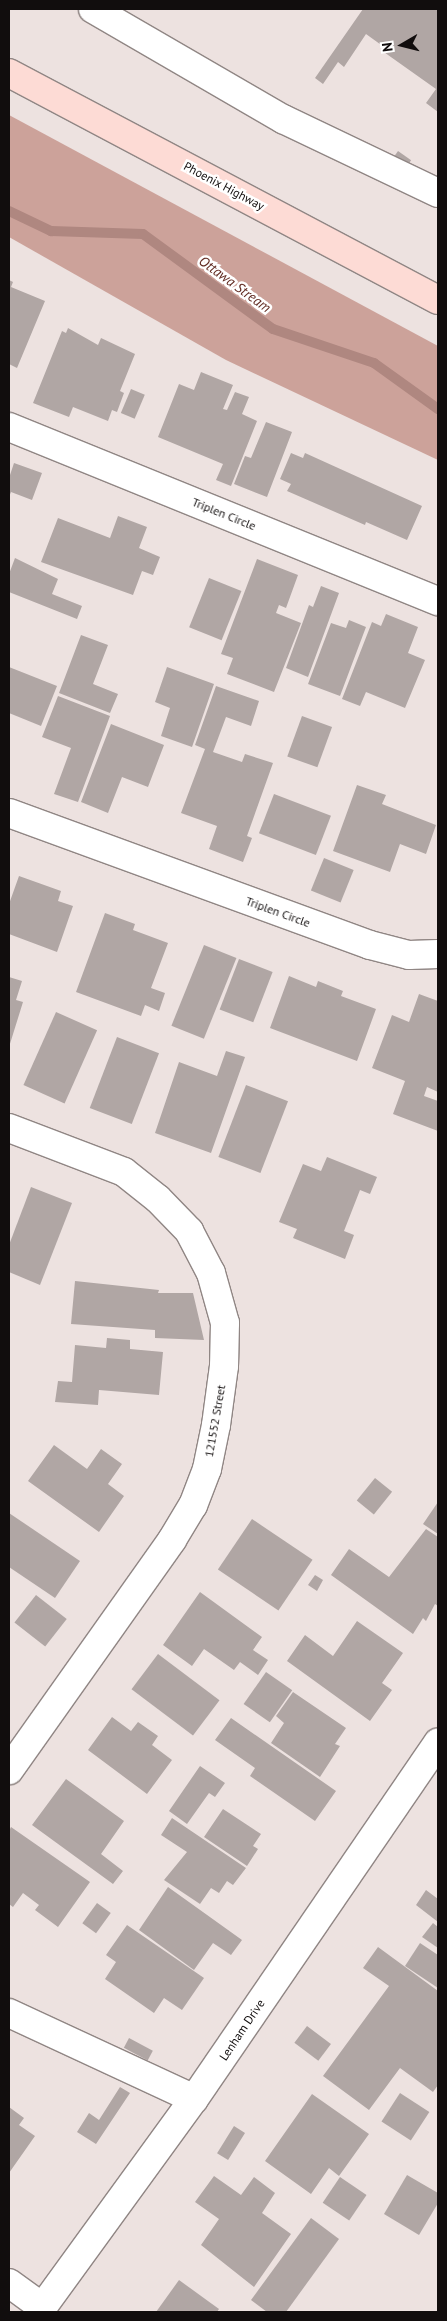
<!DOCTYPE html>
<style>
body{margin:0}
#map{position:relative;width:447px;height:2321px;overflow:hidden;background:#ede2e0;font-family:"PT Sans",sans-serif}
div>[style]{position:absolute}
.forest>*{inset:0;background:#cca29a}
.stream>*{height:10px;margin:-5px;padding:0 5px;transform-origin:5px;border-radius:5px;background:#af8780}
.building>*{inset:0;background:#b0a6a4;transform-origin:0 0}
.roads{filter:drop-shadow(1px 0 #908684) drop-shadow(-1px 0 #908684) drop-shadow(0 1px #908684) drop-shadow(0 -1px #908684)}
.minor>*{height:28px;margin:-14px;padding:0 14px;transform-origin:14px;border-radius:14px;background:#fff}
.major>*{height:28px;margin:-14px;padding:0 14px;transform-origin:14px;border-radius:14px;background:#fddbd5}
span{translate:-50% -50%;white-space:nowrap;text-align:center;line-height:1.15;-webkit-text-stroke:5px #fff;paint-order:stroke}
.street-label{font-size:12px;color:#110d0d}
.water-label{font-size:14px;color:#622c23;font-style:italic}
.frame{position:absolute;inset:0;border:10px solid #110d0d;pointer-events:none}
.north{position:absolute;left:377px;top:20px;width:50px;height:50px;-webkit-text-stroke:4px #fff;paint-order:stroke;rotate:262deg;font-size:14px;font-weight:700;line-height:20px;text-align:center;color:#110d0d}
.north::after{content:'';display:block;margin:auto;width:18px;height:22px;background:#110d0d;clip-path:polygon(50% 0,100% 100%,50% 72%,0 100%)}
</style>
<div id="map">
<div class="forest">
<i style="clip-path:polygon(9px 115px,438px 346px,438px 460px,226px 360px,9px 237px)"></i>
</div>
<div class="stream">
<i style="left:9px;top:211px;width:47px;rotate:25.5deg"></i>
<i style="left:51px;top:231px;width:92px;rotate:1.9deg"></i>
<i style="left:143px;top:234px;width:161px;rotate:36.2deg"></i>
<i style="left:273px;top:329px;width:107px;rotate:18.6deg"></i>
<i style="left:374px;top:363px;width:79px;rotate:35.7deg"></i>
</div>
<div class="building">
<i style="clip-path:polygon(363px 9px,438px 9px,438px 112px,426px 103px,436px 89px,381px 50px,384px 47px,366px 34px,344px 67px,338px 62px,323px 84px,315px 78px)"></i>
<i style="left:398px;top:151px;width:16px;height:15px;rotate:35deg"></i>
<i style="clip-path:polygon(9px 280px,13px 282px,11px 287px,45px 301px,17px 368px,9px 364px)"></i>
<i style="clip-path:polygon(68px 328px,98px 345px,101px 338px,135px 354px,120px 391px,124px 393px,117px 412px,112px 410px,108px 421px,73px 407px,69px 417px,33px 403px,62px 331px,66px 333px)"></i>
<i style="clip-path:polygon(201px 372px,233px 385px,223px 409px,227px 410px,235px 392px,249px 397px,242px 414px,257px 421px,231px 486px,216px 480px,223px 464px,158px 437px,179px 384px,194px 390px)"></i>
<i style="left:131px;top:389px;width:15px;height:26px;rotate:23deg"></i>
<i style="clip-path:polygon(266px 422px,292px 432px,267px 497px,234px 484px,245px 456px,251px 458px)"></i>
<i style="clip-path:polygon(291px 453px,303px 458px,305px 453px,422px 506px,407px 540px,366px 522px,365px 525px,287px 491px,291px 484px,280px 479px)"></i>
<i style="clip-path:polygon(14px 463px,42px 473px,32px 500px,11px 492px,9px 497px,9px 478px)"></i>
<i style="clip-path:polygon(118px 516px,147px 527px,139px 548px,160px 557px,153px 575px,142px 571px,133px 595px,41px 562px,58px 518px,110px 538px)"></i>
<i style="clip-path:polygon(15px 558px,58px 579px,52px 594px,82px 606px,77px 619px,9px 592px,9px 574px)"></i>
<i style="clip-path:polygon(257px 559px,298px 575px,286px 608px,279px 605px,276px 613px,301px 623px,274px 692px,227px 674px,233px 658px,221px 654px)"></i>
<i style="left:209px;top:578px;width:35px;height:53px;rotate:22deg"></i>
<i style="clip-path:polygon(321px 586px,339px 593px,308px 677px,286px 668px,309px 605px,313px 607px)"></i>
<i style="clip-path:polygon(386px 614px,418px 627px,408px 653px,425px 660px,405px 708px,366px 692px,360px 706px,342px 699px,372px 622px,381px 626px)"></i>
<i style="clip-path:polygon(349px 620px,366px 627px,340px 696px,308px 684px,331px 623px,346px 628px)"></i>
<i style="clip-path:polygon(81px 635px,108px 645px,93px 684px,118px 694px,110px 713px,59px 693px)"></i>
<i style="clip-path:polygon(9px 667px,57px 686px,41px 726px,9px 713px)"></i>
<i style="clip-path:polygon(167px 667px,214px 684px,192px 747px,161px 736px,170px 708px,155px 702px)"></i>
<i style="clip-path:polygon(216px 686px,259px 701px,251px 726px,226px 717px,213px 752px,242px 762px,245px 754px,273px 763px,247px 836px,252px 838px,243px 862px,209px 849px,217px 826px,181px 813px,205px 749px,195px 745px)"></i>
<i style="clip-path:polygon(58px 696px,110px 716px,78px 802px,54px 794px,71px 748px,42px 737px)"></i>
<i style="left:302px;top:716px;width:32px;height:43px;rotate:20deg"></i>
<i style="clip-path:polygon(111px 724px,164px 745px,148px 787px,122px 777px,108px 813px,81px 802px)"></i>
<i style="clip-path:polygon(357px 785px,386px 795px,382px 804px,436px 825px,426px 854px,400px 844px,390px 872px,333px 851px)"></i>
<i style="left:274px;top:794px;width:61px;height:42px;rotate:21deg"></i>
<i style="left:324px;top:858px;width:32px;height:35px;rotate:22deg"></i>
<i style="clip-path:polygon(19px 876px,61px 891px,58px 901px,73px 906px,57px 952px,9px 934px,9px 904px)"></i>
<i style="clip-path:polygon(105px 913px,135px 924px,133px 930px,168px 943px,151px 988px,165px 993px,159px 1011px,145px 1005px,141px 1016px,76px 992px)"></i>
<i style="left:204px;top:945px;width:35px;height:87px;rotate:22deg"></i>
<i style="left:239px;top:959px;width:36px;height:54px;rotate:21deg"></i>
<i style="clip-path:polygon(289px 976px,316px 987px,318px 981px,343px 991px,341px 996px,376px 1009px,357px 1061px,270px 1028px)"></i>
<i style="clip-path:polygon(9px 977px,22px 981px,16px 1000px,23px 1002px,9px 1047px)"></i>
<i style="clip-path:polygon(419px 994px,438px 1001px,438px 1092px,427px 1087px,424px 1096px,438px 1101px,438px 1131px,393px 1114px,405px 1081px,372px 1068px,392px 1015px,409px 1022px)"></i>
<i style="left:56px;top:1012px;width:45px;height:80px;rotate:24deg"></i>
<i style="left:117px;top:1037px;width:45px;height:76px;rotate:21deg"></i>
<i style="clip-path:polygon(226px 1051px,245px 1057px,211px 1153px,155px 1133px,179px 1062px,217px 1076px)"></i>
<i style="left:246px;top:1085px;width:45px;height:77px;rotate:21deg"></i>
<i style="clip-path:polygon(327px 1157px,377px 1177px,370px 1194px,360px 1190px,344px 1231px,354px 1235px,345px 1259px,293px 1238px,297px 1229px,279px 1222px,303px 1164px,321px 1171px)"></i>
<i style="clip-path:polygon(31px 1187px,72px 1203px,40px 1285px,9px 1272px,9px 1245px)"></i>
<i style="clip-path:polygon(75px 1281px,159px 1290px,158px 1293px,193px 1293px,204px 1340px,155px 1338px,155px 1330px,71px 1324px)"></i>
<i style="clip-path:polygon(107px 1338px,130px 1340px,130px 1349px,163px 1352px,159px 1395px,99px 1390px,98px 1405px,55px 1402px,58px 1381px,72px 1382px,75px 1345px,106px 1348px)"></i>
<i style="clip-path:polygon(54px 1445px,87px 1469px,101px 1449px,122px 1464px,108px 1484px,124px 1496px,99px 1532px,28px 1481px)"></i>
<i style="left:375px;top:1478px;width:22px;height:29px;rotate:39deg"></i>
<i style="clip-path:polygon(438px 1502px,438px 1534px,423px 1524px)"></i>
<i style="clip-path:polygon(9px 1513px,80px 1561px,55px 1598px,9px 1567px)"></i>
<i style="left:252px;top:1519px;width:73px;height:61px;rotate:34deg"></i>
<i style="clip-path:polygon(426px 1529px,438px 1537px,438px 1606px,435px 1604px,426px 1621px,423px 1618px,413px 1634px,331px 1575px,349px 1549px,389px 1577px)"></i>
<i style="clip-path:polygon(315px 1575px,323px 1580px,317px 1591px,308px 1585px)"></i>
<i style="clip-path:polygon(200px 1592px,262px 1637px,253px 1650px,268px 1660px,258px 1675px,240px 1662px,234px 1670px,204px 1649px,192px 1666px,163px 1645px)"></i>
<i style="left:36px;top:1595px;width:39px;height:35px;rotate:38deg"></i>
<i style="clip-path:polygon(357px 1621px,403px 1653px,382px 1683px,392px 1690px,370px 1721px,287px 1661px,305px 1635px,333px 1656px)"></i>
<i style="left:158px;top:1654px;width:77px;height:44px;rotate:37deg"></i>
<i style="left:266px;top:1672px;width:32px;height:39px;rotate:35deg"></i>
<i style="clip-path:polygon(293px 1692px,346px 1728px,335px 1744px,340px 1746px,320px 1777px,271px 1743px,284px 1723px,276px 1716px)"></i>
<i style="clip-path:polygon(112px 1717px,131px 1731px,138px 1722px,158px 1736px,152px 1745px,172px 1760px,147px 1794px,88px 1750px)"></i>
<i style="clip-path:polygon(231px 1718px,336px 1791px,315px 1821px,250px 1776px,255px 1768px,215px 1740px)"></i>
<i style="clip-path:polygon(200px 1766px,225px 1783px,215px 1797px,209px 1793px,187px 1824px,169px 1811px)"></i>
<i style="clip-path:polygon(66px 1779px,124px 1821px,101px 1854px,123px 1871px,113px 1884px,32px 1825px)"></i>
<i style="clip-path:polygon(223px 1809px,261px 1834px,253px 1846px,258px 1849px,247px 1866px,204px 1837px)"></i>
<i style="clip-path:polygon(172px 1818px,246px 1868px,233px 1885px,227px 1881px,219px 1893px,211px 1888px,200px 1904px,164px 1880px,187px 1852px,161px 1835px)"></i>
<i style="clip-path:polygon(11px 1827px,90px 1882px,58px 1927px,35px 1910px,39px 1905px,23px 1893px,13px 1907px,9px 1904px,9px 1831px)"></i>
<i style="clip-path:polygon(168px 1887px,242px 1940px,231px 1955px,213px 1943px,194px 1970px,139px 1930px)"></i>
<i style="clip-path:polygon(426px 1890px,438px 1899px,438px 1922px,416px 1905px)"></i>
<i style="left:97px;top:1903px;width:17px;height:25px;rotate:36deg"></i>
<i style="clip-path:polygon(433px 1923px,438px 1927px,438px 1948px,422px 1937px)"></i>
<i style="clip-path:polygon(127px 1925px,204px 1978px,182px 2010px,164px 1998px,154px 2013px,105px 1979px,116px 1962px,106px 1955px)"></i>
<i style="clip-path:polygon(420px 1943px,438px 1955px,438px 1988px,405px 1966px)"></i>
<i style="clip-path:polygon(378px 1947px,438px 1991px,438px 2085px,433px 2092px,400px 2068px,369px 2110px,323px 2076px,389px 1986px,363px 1968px)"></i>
<i style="left:307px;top:2026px;width:30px;height:21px;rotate:37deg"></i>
<i style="left:129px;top:2038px;width:27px;height:11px;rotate:28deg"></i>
<i style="clip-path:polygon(120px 2087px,130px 2093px,96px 2144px,77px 2132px,89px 2113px,99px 2120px)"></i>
<i style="left:400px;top:2093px;width:35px;height:34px;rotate:33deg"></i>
<i style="clip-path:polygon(312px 2094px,369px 2134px,339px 2176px,329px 2168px,311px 2194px,265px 2161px)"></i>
<i style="clip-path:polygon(9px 2107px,24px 2118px,19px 2125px,35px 2136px,9px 2173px)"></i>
<i style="left:234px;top:2126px;width:13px;height:32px;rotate:32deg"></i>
<i style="clip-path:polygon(407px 2175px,438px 2193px,438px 2203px,419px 2235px,384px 2214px)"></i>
<i style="clip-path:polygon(214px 2176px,241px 2195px,254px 2177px,275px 2193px,262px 2213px,291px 2234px,254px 2287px,201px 2245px,219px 2219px,195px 2202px)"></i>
<i style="left:340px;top:2177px;width:32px;height:31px;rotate:34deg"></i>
<i style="clip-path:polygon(311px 2218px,339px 2239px,286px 2312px,267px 2312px,251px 2300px)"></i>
<i style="clip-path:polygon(179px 2280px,219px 2309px,217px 2312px,156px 2312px)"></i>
</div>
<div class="roads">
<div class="minor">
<i style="left:93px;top:9px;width:220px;rotate:30.1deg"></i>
<i style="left:283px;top:119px;width:172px;rotate:25.5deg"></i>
<i style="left:9px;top:427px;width:463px;rotate:22.1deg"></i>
<i style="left:9px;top:813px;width:384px;rotate:20.1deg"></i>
<i style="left:370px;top:945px;width:40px;rotate:14.4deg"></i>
<i style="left:409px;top:955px;width:29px;rotate:-2deg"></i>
<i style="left:9px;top:1128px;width:123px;rotate:20.9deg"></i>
<i style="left:124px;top:1172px;width:43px;rotate:38.5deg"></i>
<i style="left:158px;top:1199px;width:45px;rotate:45.9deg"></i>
<i style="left:189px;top:1231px;width:47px;rotate:62.4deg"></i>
<i style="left:211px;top:1273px;width:52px;rotate:74.4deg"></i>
<i style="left:225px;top:1323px;width:43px;rotate:91.3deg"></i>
<i style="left:224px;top:1366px;width:60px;rotate:97.7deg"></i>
<i style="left:216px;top:1425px;width:45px;rotate:101.6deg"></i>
<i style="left:207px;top:1469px;width:39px;rotate:111deg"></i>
<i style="left:193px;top:1505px;width:41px;rotate:121deg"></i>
<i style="left:172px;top:1540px;width:282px;rotate:125.3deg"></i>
<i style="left:9px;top:2013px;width:204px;rotate:24.9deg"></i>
<i style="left:9px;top:2283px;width:41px;rotate:36deg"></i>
<i style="left:39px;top:2312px;width:263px;rotate:-54deg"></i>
<i style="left:194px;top:2099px;width:432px;rotate:-55.6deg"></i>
</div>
<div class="major">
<i style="left:9px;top:73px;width:485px;rotate:27.9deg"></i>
</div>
</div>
<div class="street-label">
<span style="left:224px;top:186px;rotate:28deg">Phoenix Highway</span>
<span style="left:224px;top:514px;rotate:22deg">Triplen Circle</span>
<span style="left:278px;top:912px;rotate:20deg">Triplen Circle</span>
<span style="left:215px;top:1421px;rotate:-80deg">121552 Street</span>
<span style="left:242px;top:2030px;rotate:-56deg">Lenham Drive</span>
</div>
<div class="water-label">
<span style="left:235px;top:284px;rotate:36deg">Ottawa Stream</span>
</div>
<div class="frame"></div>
<div class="north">N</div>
</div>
